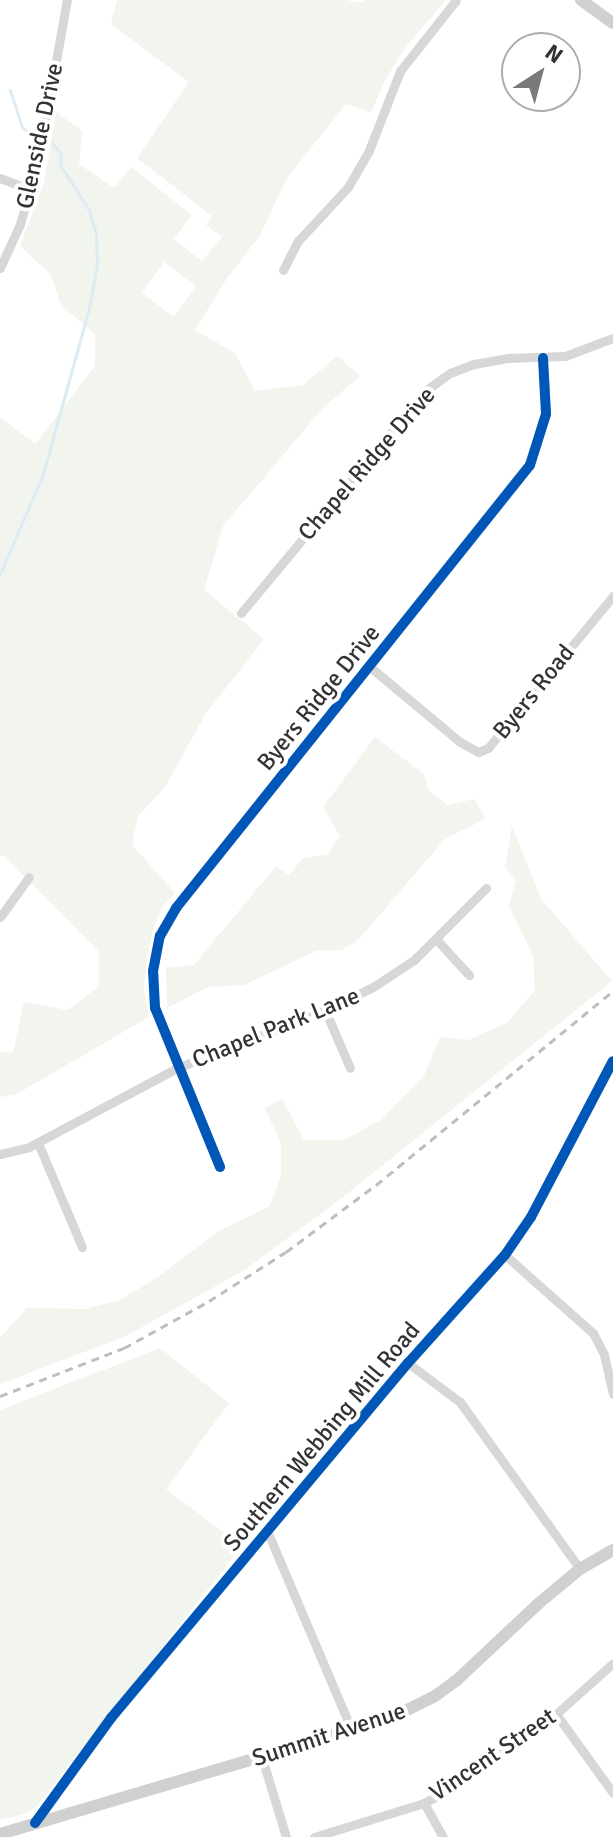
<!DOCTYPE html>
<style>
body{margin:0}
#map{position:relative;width:613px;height:1837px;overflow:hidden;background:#fff;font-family:Signika,sans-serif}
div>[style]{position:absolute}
.green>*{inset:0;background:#f1f5ed}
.stream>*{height:3px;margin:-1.5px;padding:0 1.5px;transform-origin:1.5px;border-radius:1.5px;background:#ddebf3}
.street>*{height:9px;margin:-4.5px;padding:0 4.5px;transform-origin:4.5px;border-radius:4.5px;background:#d7d7d7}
.secondary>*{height:12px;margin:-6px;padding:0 6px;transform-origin:6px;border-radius:6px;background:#d0d0d0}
.rail>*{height:3px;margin-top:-1.5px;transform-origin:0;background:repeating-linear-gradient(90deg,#bebebe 0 8px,transparent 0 14px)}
.cycleway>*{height:10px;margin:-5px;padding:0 5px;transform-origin:5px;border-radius:5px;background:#0057b8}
span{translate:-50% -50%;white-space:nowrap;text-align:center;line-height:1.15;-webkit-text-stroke:8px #fff;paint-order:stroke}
.street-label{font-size:24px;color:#333}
.north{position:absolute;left:501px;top:32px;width:80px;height:80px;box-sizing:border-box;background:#fff;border:2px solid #adadad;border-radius:50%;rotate:36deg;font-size:22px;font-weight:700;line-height:32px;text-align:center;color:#333}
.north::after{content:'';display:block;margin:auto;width:28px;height:36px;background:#7a7a7a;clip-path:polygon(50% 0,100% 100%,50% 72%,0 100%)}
</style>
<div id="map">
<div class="green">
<i style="clip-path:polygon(evenodd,117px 0,346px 0,361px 3px,365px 0,446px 0,405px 48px,385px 80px,371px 112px,346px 104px,287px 178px,260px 235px,226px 280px,195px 330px,235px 353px,255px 391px,303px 385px,337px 356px,360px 376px,323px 408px,223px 526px,204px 590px,264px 639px,205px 715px,165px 787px,138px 816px,132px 845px,175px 893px,163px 906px,154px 926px,147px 958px,144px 989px,149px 1017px,15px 1095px,0 1097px,0 1052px,13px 1053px,24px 1002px,68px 1010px,99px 986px,99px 952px,4px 856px,0 856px,0 417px,35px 444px,95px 366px,95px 335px,61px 305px,51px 275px,20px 246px,44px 183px,56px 112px,82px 131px,79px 164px,114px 188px,131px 167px,192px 215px,174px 239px,202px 261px,222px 237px,206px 225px,212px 216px,137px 158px,189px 82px,111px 24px,117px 0,164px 262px,196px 286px,174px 317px,142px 293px,164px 262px)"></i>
<i style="clip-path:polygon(375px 737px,424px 774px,429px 791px,448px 805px,474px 799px,486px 819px,446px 838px,358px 940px,342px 950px,316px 951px,244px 985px,208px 987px,167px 1008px,166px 968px,194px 965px,276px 866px,289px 875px,303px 858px,327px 855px,340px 836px,323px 807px)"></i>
<i style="clip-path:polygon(512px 826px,541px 899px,612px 981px,342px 1198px,243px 1271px,126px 1336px,0 1384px,0 1338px,27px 1308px,85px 1309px,120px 1300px,158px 1277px,219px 1231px,270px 1206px,281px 1176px,281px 1144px,265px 1108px,282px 1099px,304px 1140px,344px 1140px,381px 1120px,424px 1076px,440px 1037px,469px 1040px,508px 1022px,535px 990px,533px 956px,509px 906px,516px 880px,505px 867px)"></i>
<i style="clip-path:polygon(160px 1348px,229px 1403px,166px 1489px,242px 1546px,37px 1806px,24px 1814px,0 1820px,0 1410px)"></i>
</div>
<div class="stream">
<i style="left:10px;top:90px;width:39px;rotate:72deg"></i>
<i style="left:22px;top:127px;width:14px;rotate:39deg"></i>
<i style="left:0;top:574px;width:109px;rotate:-66.7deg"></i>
<i style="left:43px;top:474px;width:172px;rotate:-74.5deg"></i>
<i style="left:89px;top:308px;width:45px;rotate:-79.7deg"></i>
<i style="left:97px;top:264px;width:30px;rotate:-92deg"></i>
<i style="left:96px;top:234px;width:25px;rotate:-106deg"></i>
<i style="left:89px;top:210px;width:54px;rotate:-122.8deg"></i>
<i style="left:60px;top:165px;width:11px;rotate:-85deg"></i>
<i style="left:61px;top:154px;width:14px;rotate:-129deg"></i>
</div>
<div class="street">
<i style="left:0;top:178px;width:33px;rotate:21deg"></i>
<i style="left:0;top:268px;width:48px;rotate:-65.6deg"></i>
<i style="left:20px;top:224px;width:65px;rotate:-73.8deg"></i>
<i style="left:38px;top:162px;width:165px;rotate:-79.9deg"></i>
<i style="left:283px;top:270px;width:33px;rotate:-63deg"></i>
<i style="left:298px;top:241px;width:74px;rotate:-47.2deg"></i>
<i style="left:348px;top:187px;width:39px;rotate:-60deg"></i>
<i style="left:368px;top:153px;width:88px;rotate:-68.7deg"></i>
<i style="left:400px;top:71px;width:90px;rotate:-51.7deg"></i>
<i style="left:241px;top:613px;width:288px;rotate:-50.3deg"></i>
<i style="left:425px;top:391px;width:31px;rotate:-36deg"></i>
<i style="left:450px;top:373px;width:26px;rotate:-21deg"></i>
<i style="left:474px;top:364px;width:35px;rotate:-10deg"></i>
<i style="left:508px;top:358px;width:57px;rotate:-2deg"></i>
<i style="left:565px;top:356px;width:51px;rotate:-20.6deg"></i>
<i style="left:370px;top:667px;width:117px;rotate:39.8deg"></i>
<i style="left:460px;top:742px;width:21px;rotate:29deg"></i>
<i style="left:478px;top:752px;width:11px;rotate:-22deg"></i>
<i style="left:488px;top:748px;width:197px;rotate:-50.6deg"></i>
<i style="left:0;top:917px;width:49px;rotate:-54.1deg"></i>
<i style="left:436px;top:939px;width:49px;rotate:47.5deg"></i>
<i style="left:325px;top:1010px;width:63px;rotate:66.7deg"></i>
<i style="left:38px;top:1143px;width:113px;rotate:67.1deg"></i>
<i style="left:0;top:1154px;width:28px;rotate:-13deg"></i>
<i style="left:27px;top:1148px;width:170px;rotate:-28.1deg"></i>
<i style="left:177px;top:1068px;width:159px;rotate:-21.4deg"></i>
<i style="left:325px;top:1010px;width:53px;rotate:-25.6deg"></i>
<i style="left:373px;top:987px;width:49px;rotate:-33.4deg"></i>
<i style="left:414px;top:960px;width:102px;rotate:-45deg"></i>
<i style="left:220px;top:1167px;width:172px;rotate:-112.2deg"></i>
<i style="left:155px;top:1008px;width:37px;rotate:-93deg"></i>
<i style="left:153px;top:971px;width:36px;rotate:-79deg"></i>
<i style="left:160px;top:936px;width:32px;rotate:-60deg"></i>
<i style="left:176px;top:908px;width:567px;rotate:-51.37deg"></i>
<i style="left:530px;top:465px;width:53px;rotate:-72.6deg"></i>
<i style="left:546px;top:414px;width:56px;rotate:-93.1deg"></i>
<i style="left:505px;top:1255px;width:118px;rotate:41.6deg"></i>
<i style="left:593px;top:1333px;width:25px;rotate:63deg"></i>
<i style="left:604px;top:1355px;width:40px;rotate:77deg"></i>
<i style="left:408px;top:1363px;width:65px;rotate:36.9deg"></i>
<i style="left:460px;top:1402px;width:206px;rotate:54.3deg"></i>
<i style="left:268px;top:1533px;width:215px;rotate:67deg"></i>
<i style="left:556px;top:1714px;width:97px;rotate:54.2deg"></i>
<i style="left:262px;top:1758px;width:83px;rotate:73.1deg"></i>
<i style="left:424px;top:1803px;width:39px;rotate:61deg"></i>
<i style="left:35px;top:1823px;width:130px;rotate:-54.1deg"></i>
<i style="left:111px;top:1718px;width:463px;rotate:-50.1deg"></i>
<i style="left:408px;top:1363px;width:145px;rotate:-48.1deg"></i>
<i style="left:505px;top:1255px;width:46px;rotate:-55.6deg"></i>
<i style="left:531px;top:1217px;width:176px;rotate:-62.3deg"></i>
<i style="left:314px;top:1837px;width:115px;rotate:-17.2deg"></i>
<i style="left:424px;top:1803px;width:41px;rotate:-29.1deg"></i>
<i style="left:460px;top:1783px;width:118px;rotate:-35.7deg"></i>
<i style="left:556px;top:1714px;width:76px;rotate:-41.8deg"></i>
</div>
<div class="secondary">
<i style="left:581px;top:0;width:39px;rotate:36deg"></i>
<i style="left:0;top:1834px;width:408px;rotate:-16.5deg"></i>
<i style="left:391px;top:1718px;width:49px;rotate:-26.6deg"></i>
<i style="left:435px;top:1696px;width:27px;rotate:-36deg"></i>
<i style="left:457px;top:1680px;width:112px;rotate:-43.2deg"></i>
<i style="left:539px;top:1603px;width:53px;rotate:-39.7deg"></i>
<i style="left:580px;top:1569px;width:38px;rotate:-30deg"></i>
</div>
<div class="rail">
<i style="left:0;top:1396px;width:133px;rotate:-21.2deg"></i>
<i style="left:124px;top:1348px;width:97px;rotate:-28.9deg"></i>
<i style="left:209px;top:1301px;width:91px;rotate:-32.5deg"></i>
<i style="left:286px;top:1252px;width:112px;rotate:-36.7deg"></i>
<i style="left:376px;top:1185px;width:306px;rotate:-39.3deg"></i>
</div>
<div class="cycleway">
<i style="left:220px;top:1167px;width:172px;rotate:-112.2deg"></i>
<i style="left:155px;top:1008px;width:37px;rotate:-93deg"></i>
<i style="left:153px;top:971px;width:36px;rotate:-79deg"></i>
<i style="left:160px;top:936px;width:32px;rotate:-60deg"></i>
<i style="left:176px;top:908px;width:567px;rotate:-51.37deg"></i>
<i style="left:530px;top:465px;width:53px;rotate:-72.6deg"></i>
<i style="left:546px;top:414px;width:56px;rotate:-93.1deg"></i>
<i style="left:35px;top:1823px;width:130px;rotate:-54.1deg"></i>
<i style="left:111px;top:1718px;width:463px;rotate:-50.1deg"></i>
<i style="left:408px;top:1363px;width:145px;rotate:-48.1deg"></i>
<i style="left:505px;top:1255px;width:46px;rotate:-55.6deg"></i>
<i style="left:531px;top:1217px;width:176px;rotate:-62.3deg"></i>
</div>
<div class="street-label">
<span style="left:40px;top:136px;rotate:-78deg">Glenside Drive</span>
<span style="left:367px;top:464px;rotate:-49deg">Chapel Ridge Drive</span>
<span style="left:534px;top:692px;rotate:-51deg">Byers Road</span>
<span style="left:319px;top:698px;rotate:-51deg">Byers Ridge Drive</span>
<span style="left:276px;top:1028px;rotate:-22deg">Chapel Park Lane</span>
<span style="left:322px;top:1437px;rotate:-50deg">Southern Webbing Mill Road</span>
<span style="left:329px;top:1735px;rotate:-18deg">Summit Avenue</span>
<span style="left:493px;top:1755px;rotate:-34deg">Vincent Street</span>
</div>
<div class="north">N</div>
</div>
